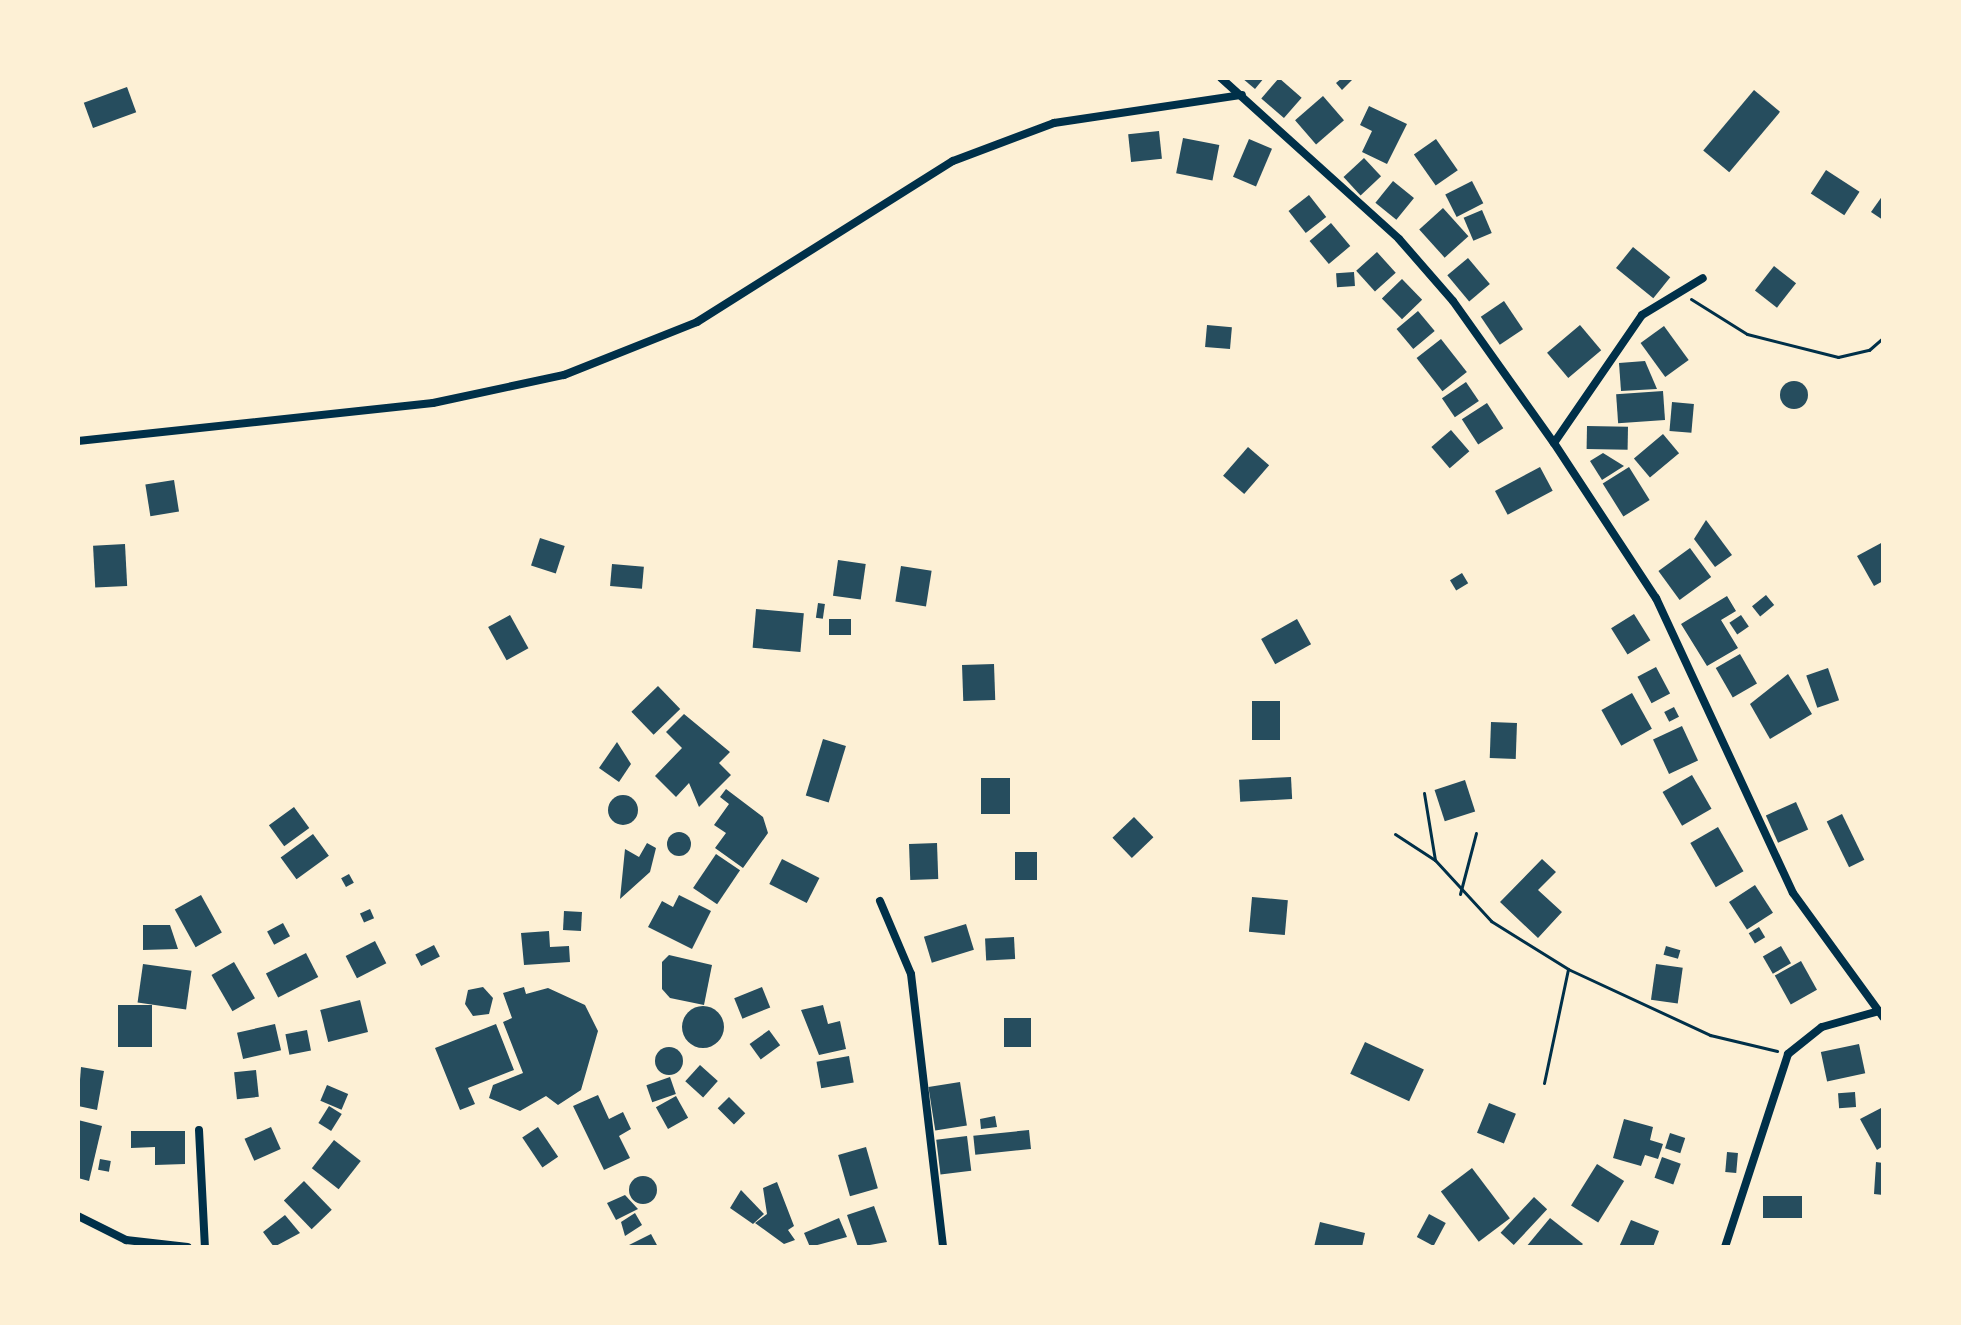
<!DOCTYPE html>
<style>
body{margin:0}
#map{position:relative;width:1961px;height:1325px;overflow:hidden;background:#fdf0d5;font-family:"Source Sans 3",sans-serif}
div>[style]{position:absolute}
.building>*{inset:0;background:#264d5e;transform-origin:0 0}
.round{border-radius:50%}
.path>*{height:3px;margin:-1.5px;padding:0 1.5px;transform-origin:1.5px;border-radius:1.5px;background:#003049}
.minor>*{height:8px;margin:-4px;padding:0 4px;transform-origin:4px;border-radius:4px;background:#003049}
span{translate:-50% -50%;white-space:nowrap;text-align:center;line-height:1.15;-webkit-text-stroke:8px #fdf0d5;paint-order:stroke}
.frame{position:absolute;inset:0;border:80px solid #fdf0d5;pointer-events:none}
</style>
<div id="map">
<div class="building">
<i style="clip-path:polygon(1242px 78px,1264px 78px,1255px 89px)"></i>
<i style="left:1279px;top:78px;width:30px;height:27px;rotate:41deg"></i>
<i style="clip-path:polygon(1342px 78px,1352px 80px,1342px 90px,1336px 83px)"></i>
<i style="left:127px;top:87px;width:27px;height:46px;rotate:70deg"></i>
<i style="left:1754px;top:90px;width:34px;height:79px;rotate:40deg"></i>
<i style="left:1323px;top:96px;width:32px;height:37px;rotate:49deg"></i>
<i style="clip-path:polygon(1369px 106px,1407px 124px,1387px 164px,1362px 152px,1372px 131px,1360px 125px)"></i>
<i style="left:1159px;top:131px;width:28px;height:31px;rotate:84deg"></i>
<i style="left:1183px;top:138px;width:37px;height:36px;rotate:11deg"></i>
<i style="left:1249px;top:139px;width:25px;height:41px;rotate:23deg"></i>
<i style="left:1436px;top:139px;width:38px;height:27px;rotate:55deg"></i>
<i style="left:1364px;top:158px;width:25px;height:28px;rotate:47deg"></i>
<i style="left:1826px;top:170px;width:40px;height:28px;rotate:33deg"></i>
<i style="left:1393px;top:181px;width:27px;height:28px;rotate:39deg"></i>
<i style="left:1472px;top:181px;width:25px;height:30px;rotate:63deg"></i>
<i style="left:1309px;top:195px;width:28px;height:26px;rotate:52deg"></i>
<i style="clip-path:polygon(1883px 195px,1883px 220px,1871px 212px)"></i>
<i style="left:1443px;top:208px;width:38px;height:32px;rotate:48deg"></i>
<i style="left:1482px;top:210px;width:25px;height:20px;rotate:67deg"></i>
<i style="left:1331px;top:223px;width:30px;height:28px;rotate:50deg"></i>
<i style="left:1633px;top:247px;width:48px;height:27px;rotate:39deg"></i>
<i style="left:1377px;top:252px;width:28px;height:28px;rotate:48deg"></i>
<i style="left:1468px;top:258px;width:34px;height:27px;rotate:50deg"></i>
<i style="left:1774px;top:266px;width:28px;height:31px;rotate:38deg"></i>
<i style="left:1354px;top:272px;width:14px;height:18px;rotate:86deg"></i>
<i style="left:1402px;top:279px;width:29px;height:28px;rotate:46deg"></i>
<i style="left:1504px;top:301px;width:34px;height:28px;rotate:56deg"></i>
<i style="left:1418px;top:311px;width:26px;height:28px;rotate:50deg"></i>
<i style="left:1207px;top:325px;width:25px;height:22px;rotate:5deg"></i>
<i style="left:1580px;top:325px;width:33px;height:43px;rotate:50deg"></i>
<i style="left:1664px;top:326px;width:42px;height:29px;rotate:54deg"></i>
<i style="left:1441px;top:339px;width:42px;height:31px;rotate:52deg"></i>
<i style="clip-path:polygon(1645px 361px,1657px 389px,1621px 391px,1619px 363px)"></i>
<i class="round" style="left:1780px;top:381px;width:28px;height:28px"></i>
<i style="left:1466px;top:382px;width:23px;height:29px;rotate:56deg"></i>
<i style="left:1663px;top:391px;width:29px;height:47px;rotate:86deg"></i>
<i style="left:1672px;top:402px;width:22px;height:29px;rotate:5deg"></i>
<i style="left:1487px;top:403px;width:30px;height:30px;rotate:57deg"></i>
<i style="left:1587px;top:426px;width:41px;height:23px;rotate:1deg"></i>
<i style="left:1451px;top:430px;width:28px;height:26px;rotate:49deg"></i>
<i style="left:1663px;top:434px;width:25px;height:38px;rotate:50deg"></i>
<i style="left:1248px;top:447px;width:28px;height:38px;rotate:41deg"></i>
<i style="clip-path:polygon(1603px 453px,1624px 466px,1602px 480px,1590px 461px)"></i>
<i style="left:1540px;top:467px;width:27px;height:51px;rotate:62deg"></i>
<i style="left:1629px;top:467px;width:39px;height:31px;rotate:58deg"></i>
<i style="left:174px;top:480px;width:32px;height:29px;rotate:81deg"></i>
<i style="clip-path:polygon(1706px 520px,1732px 555px,1715px 567px,1694px 539px)"></i>
<i style="left:540px;top:538px;width:26px;height:29px;rotate:18deg"></i>
<i style="clip-path:polygon(1883px 542px,1883px 581px,1874px 586px,1857px 556px)"></i>
<i style="left:125px;top:544px;width:42px;height:32px;rotate:87deg"></i>
<i style="left:1690px;top:548px;width:36px;height:39px;rotate:54deg"></i>
<i style="left:838px;top:560px;width:28px;height:36px;rotate:8deg"></i>
<i style="left:612px;top:564px;width:32px;height:22px;rotate:5deg"></i>
<i style="left:901px;top:566px;width:31px;height:36px;rotate:9deg"></i>
<i style="left:1462px;top:573px;width:12px;height:14px;rotate:59deg"></i>
<i style="left:1766px;top:595px;width:13px;height:18px;rotate:51deg"></i>
<i style="clip-path:polygon(1727px 596px,1736px 611px,1721px 620px,1738px 648px,1707px 666px,1681px 624px)"></i>
<i style="left:818px;top:603px;width:7px;height:15px;rotate:8deg"></i>
<i style="left:756px;top:609px;width:48px;height:39px;rotate:5deg"></i>
<i style="left:1634px;top:614px;width:31px;height:27px;rotate:58deg"></i>
<i style="left:510px;top:615px;width:38px;height:25px;rotate:61deg"></i>
<i style="left:1741px;top:615px;width:14px;height:14px;rotate:56deg"></i>
<i style="left:829px;top:619px;width:22px;height:16px"></i>
<i style="left:1297px;top:619px;width:29px;height:41px;rotate:61deg"></i>
<i style="left:1740px;top:654px;width:34px;height:28px;rotate:60deg"></i>
<i style="left:994px;top:664px;width:36px;height:32px;rotate:88deg"></i>
<i style="left:1656px;top:667px;width:30px;height:21px;rotate:62deg"></i>
<i style="left:1828px;top:668px;width:34px;height:23px;rotate:71deg"></i>
<i style="clip-path:polygon(1788px 674px,1812px 714px,1770px 739px,1750px 704px)"></i>
<i style="left:658px;top:686px;width:32px;height:37px;rotate:46deg"></i>
<i style="left:1632px;top:693px;width:41px;height:35px;rotate:61deg"></i>
<i style="left:1252px;top:701px;width:28px;height:39px"></i>
<i style="left:1674px;top:707px;width:11px;height:11px;rotate:63deg"></i>
<i style="clip-path:polygon(684px 714px,730px 752px,719px 763px,731px 775px,699px 807px,689px 783px,676px 797px,655px 776px,682px 748px,666px 732px)"></i>
<i style="left:1491px;top:722px;width:26px;height:36px;rotate:2deg"></i>
<i style="left:1682px;top:726px;width:38px;height:32px;rotate:65deg"></i>
<i style="left:823px;top:739px;width:24px;height:59px;rotate:17deg"></i>
<i style="clip-path:polygon(617px 742px,631px 764px,619px 782px,599px 768px)"></i>
<i style="left:1692px;top:775px;width:39px;height:34px;rotate:60deg"></i>
<i style="left:1291px;top:777px;width:22px;height:52px;rotate:87deg"></i>
<i style="left:981px;top:778px;width:29px;height:36px"></i>
<i style="left:1465px;top:780px;width:33px;height:32px;rotate:72deg"></i>
<i style="clip-path:polygon(726px 789px,763px 817px,768px 833px,743px 868px,715px 848px,726px 833px,714px 825px,729px 804px,720px 797px)"></i>
<i class="round" style="left:608px;top:795px;width:30px;height:30px"></i>
<i style="left:1796px;top:802px;width:30px;height:33px;rotate:66deg"></i>
<i style="left:294px;top:807px;width:26px;height:31px;rotate:54deg"></i>
<i style="left:1842px;top:814px;width:51px;height:17px;rotate:64deg"></i>
<i style="left:1134px;top:817px;width:28px;height:30px;rotate:46deg"></i>
<i style="left:1718px;top:827px;width:51px;height:32px;rotate:60deg"></i>
<i class="round" style="left:667px;top:832px;width:24px;height:24px"></i>
<i style="left:313px;top:834px;width:27px;height:40px;rotate:54deg"></i>
<i style="clip-path:polygon(647px 843px,656px 848px,650px 872px,620px 899px,625px 849px,639px 857px)"></i>
<i style="left:937px;top:843px;width:36px;height:28px;rotate:88deg"></i>
<i style="left:1015px;top:852px;width:22px;height:28px"></i>
<i style="left:716px;top:854px;width:29px;height:41px;rotate:34deg"></i>
<i style="left:782px;top:859px;width:42px;height:28px;rotate:27deg"></i>
<i style="clip-path:polygon(1542px 859px,1556px 872px,1538px 890px,1562px 912px,1538px 938px,1500px 902px)"></i>
<i style="left:349px;top:874px;width:10px;height:9px;rotate:61deg"></i>
<i style="left:1755px;top:885px;width:33px;height:31px;rotate:57deg"></i>
<i style="left:201px;top:895px;width:43px;height:30px;rotate:61deg"></i>
<i style="clip-path:polygon(679px 895px,711px 911px,692px 949px,648px 927px,662px 901px,673px 907px)"></i>
<i style="left:1252px;top:897px;width:36px;height:35px;rotate:5deg"></i>
<i style="left:370px;top:909px;width:10px;height:11px;rotate:66deg"></i>
<i style="left:564px;top:911px;width:18px;height:19px;rotate:3deg"></i>
<i style="left:283px;top:923px;width:15px;height:18px;rotate:62deg"></i>
<i style="left:966px;top:924px;width:27px;height:44px;rotate:73deg"></i>
<i style="clip-path:polygon(143px 925px,170px 925px,178px 949px,143px 950px)"></i>
<i style="left:1759px;top:927px;width:12px;height:12px;rotate:59deg"></i>
<i style="clip-path:polygon(549px 931px,550px 947px,569px 946px,570px 962px,524px 965px,521px 933px)"></i>
<i style="left:1014px;top:937px;width:22px;height:29px;rotate:87deg"></i>
<i style="left:375px;top:941px;width:25px;height:33px;rotate:63deg"></i>
<i style="left:434px;top:945px;width:13px;height:21px;rotate:63deg"></i>
<i style="left:1666px;top:946px;width:15px;height:9px;rotate:16deg"></i>
<i style="left:1781px;top:946px;width:20px;height:21px;rotate:60deg"></i>
<i style="left:306px;top:953px;width:27px;height:45px;rotate:63deg"></i>
<i style="clip-path:polygon(669px 955px,712px 965px,704px 1005px,670px 998px,662px 989px,662px 962px)"></i>
<i style="left:1801px;top:961px;width:33px;height:30px;rotate:61deg"></i>
<i style="left:234px;top:962px;width:42px;height:26px;rotate:60deg"></i>
<i style="left:143px;top:964px;width:49px;height:39px;rotate:8deg"></i>
<i style="left:1656px;top:964px;width:27px;height:36px;rotate:8deg"></i>
<i style="clip-path:polygon(483px 987px,493px 998px,489px 1014px,473px 1016px,465px 1004px,468px 990px)"></i>
<i style="clip-path:polygon(524px 987px,526px 994px,548px 988px,585px 1005px,598px 1031px,581px 1090px,558px 1105px,546px 1096px,520px 1111px,489px 1098px,493px 1085px,523px 1073px,503px 1022px,512px 1018px,503px 993px)"></i>
<i style="left:762px;top:987px;width:22px;height:30px;rotate:68deg"></i>
<i style="left:360px;top:1000px;width:33px;height:41px;rotate:76deg"></i>
<i style="left:118px;top:1005px;width:34px;height:42px"></i>
<i style="clip-path:polygon(823px 1005px,828px 1024px,840px 1021px,846px 1049px,819px 1055px,801px 1010px)"></i>
<i class="round" style="left:682px;top:1006px;width:42px;height:42px"></i>
<i style="left:1004px;top:1018px;width:27px;height:29px"></i>
<i style="left:275px;top:1024px;width:27px;height:39px;rotate:77deg"></i>
<i style="clip-path:polygon(496px 1024px,514px 1070px,468px 1088px,475px 1104px,460px 1110px,435px 1048px)"></i>
<i style="left:307px;top:1030px;width:21px;height:22px;rotate:79deg"></i>
<i style="left:769px;top:1030px;width:19px;height:24px;rotate:54deg"></i>
<i style="left:1365px;top:1042px;width:65px;height:35px;rotate:25deg"></i>
<i style="left:1859px;top:1044px;width:30px;height:39px;rotate:78deg"></i>
<i class="round" style="left:655px;top:1047px;width:28px;height:28px"></i>
<i style="left:849px;top:1056px;width:27px;height:33px;rotate:80deg"></i>
<i style="left:700px;top:1065px;width:24px;height:22px;rotate:42deg"></i>
<i style="clip-path:polygon(81px 1067px,104px 1071px,97px 1110px,78px 1106px)"></i>
<i style="left:256px;top:1070px;width:27px;height:22px;rotate:84deg"></i>
<i style="left:670px;top:1077px;width:18px;height:25px;rotate:71deg"></i>
<i style="left:960px;top:1082px;width:44px;height:32px;rotate:81deg"></i>
<i style="left:327px;top:1085px;width:23px;height:17px;rotate:23deg"></i>
<i style="left:1855px;top:1092px;width:15px;height:17px;rotate:86deg"></i>
<i style="clip-path:polygon(598px 1095px,609px 1119px,623px 1112px,631px 1129px,619px 1136px,630px 1158px,604px 1170px,573px 1106px)"></i>
<i style="left:676px;top:1096px;width:25px;height:23px;rotate:61deg"></i>
<i style="left:729px;top:1097px;width:23px;height:16px;rotate:45deg"></i>
<i style="left:1489px;top:1103px;width:29px;height:32px;rotate:22deg"></i>
<i style="left:329px;top:1106px;width:15px;height:20px;rotate:32deg"></i>
<i style="clip-path:polygon(1883px 1107px,1883px 1146px,1877px 1150px,1860px 1119px)"></i>
<i style="clip-path:polygon(995px 1116px,997px 1127px,981px 1129px,980px 1119px)"></i>
<i style="clip-path:polygon(1624px 1119px,1653px 1127px,1650px 1140px,1663px 1144px,1658px 1159px,1645px 1155px,1641px 1166px,1613px 1158px)"></i>
<i style="clip-path:polygon(78px 1120px,102px 1126px,89px 1181px,78px 1178px)"></i>
<i style="left:271px;top:1127px;width:24px;height:29px;rotate:66deg"></i>
<i style="left:538px;top:1127px;width:36px;height:19px;rotate:56deg"></i>
<i style="left:1029px;top:1130px;width:19px;height:56px;rotate:84deg"></i>
<i style="clip-path:polygon(131px 1131px,185px 1131px,185px 1164px,155px 1165px,155px 1147px,131px 1148px)"></i>
<i style="left:1670px;top:1133px;width:16px;height:16px;rotate:18deg"></i>
<i style="left:967px;top:1136px;width:35px;height:31px;rotate:83deg"></i>
<i style="left:334px;top:1140px;width:34px;height:36px;rotate:38deg"></i>
<i style="left:866px;top:1147px;width:43px;height:29px;rotate:74deg"></i>
<i style="left:1727px;top:1152px;width:11px;height:20px;rotate:5deg"></i>
<i style="left:1662px;top:1157px;width:20px;height:22px;rotate:20deg"></i>
<i style="left:100px;top:1159px;width:11px;height:11px;rotate:10deg"></i>
<i style="clip-path:polygon(1876px 1162px,1883px 1163px,1883px 1195px,1874px 1194px)"></i>
<i style="left:1597px;top:1164px;width:32px;height:49px;rotate:32deg"></i>
<i style="left:1472px;top:1168px;width:63px;height:39px;rotate:53deg"></i>
<i class="round" style="left:629px;top:1176px;width:28px;height:28px"></i>
<i style="left:304px;top:1181px;width:40px;height:28px;rotate:46deg"></i>
<i style="clip-path:polygon(777px 1182px,794px 1226px,788px 1230px,795px 1240px,784px 1244px,755px 1223px,767px 1214px,763px 1188px)"></i>
<i style="clip-path:polygon(741px 1190px,764px 1214px,753px 1224px,730px 1208px)"></i>
<i style="clip-path:polygon(625px 1195px,638px 1209px,616px 1220px,607px 1203px)"></i>
<i style="left:1802px;top:1196px;width:22px;height:39px;rotate:90deg"></i>
<i style="left:1534px;top:1197px;width:18px;height:49px;rotate:43deg"></i>
<i style="clip-path:polygon(874px 1206px,887px 1242px,858px 1247px,847px 1215px)"></i>
<i style="clip-path:polygon(635px 1213px,642px 1225px,625px 1236px,621px 1222px)"></i>
<i style="left:1429px;top:1214px;width:19px;height:26px;rotate:28deg"></i>
<i style="clip-path:polygon(285px 1215px,300px 1233px,274px 1247px,263px 1232px)"></i>
<i style="clip-path:polygon(839px 1218px,847px 1237px,810px 1247px,804px 1233px)"></i>
<i style="clip-path:polygon(1550px 1218px,1583px 1244px,1580px 1247px,1526px 1247px)"></i>
<i style="clip-path:polygon(1631px 1220px,1659px 1231px,1653px 1247px,1619px 1247px)"></i>
<i style="clip-path:polygon(1320px 1222px,1365px 1233px,1362px 1247px,1314px 1247px)"></i>
<i style="clip-path:polygon(651px 1234px,658px 1247px,625px 1247px)"></i>
</div>
<div class="path">
<i style="left:1691px;top:299px;width:66px;rotate:32deg"></i>
<i style="left:1747px;top:334px;width:94px;rotate:14.2deg"></i>
<i style="left:1838px;top:357px;width:32px;rotate:-13deg"></i>
<i style="left:1869px;top:350px;width:18px;rotate:-41deg"></i>
<i style="left:1424px;top:793px;width:68px;rotate:80.7deg"></i>
<i style="left:1435px;top:860px;width:83px;rotate:47.4deg"></i>
<i style="left:1491px;top:921px;width:91px;rotate:31.9deg"></i>
<i style="left:1568px;top:969px;width:157px;rotate:24.9deg"></i>
<i style="left:1710px;top:1035px;width:69px;rotate:13.4deg"></i>
<i style="left:1395px;top:834px;width:48px;rotate:33deg"></i>
<i style="left:1460px;top:894px;width:63px;rotate:-75.3deg"></i>
<i style="left:1544px;top:1083px;width:116px;rotate:-78.1deg"></i>
</div>
<div class="minor">
<i style="left:1221px;top:78px;width:240px;rotate:42.1deg"></i>
<i style="left:1399px;top:239px;width:82px;rotate:48.9deg"></i>
<i style="left:1453px;top:301px;width:174px;rotate:54.6deg"></i>
<i style="left:1554px;top:443px;width:186px;rotate:56.7deg"></i>
<i style="left:1656px;top:598px;width:325px;rotate:65.1deg"></i>
<i style="left:1793px;top:893px;width:153px;rotate:54deg"></i>
<i style="left:78px;top:441px;width:357px;rotate:-6.1deg"></i>
<i style="left:433px;top:403px;width:134px;rotate:-12.1deg"></i>
<i style="left:564px;top:375px;width:143px;rotate:-21.7deg"></i>
<i style="left:697px;top:322px;width:302px;rotate:-32.2deg"></i>
<i style="left:953px;top:161px;width:108px;rotate:-20.6deg"></i>
<i style="left:1054px;top:123px;width:190px;rotate:-8.5deg"></i>
<i style="left:1554px;top:443px;width:155px;rotate:-55.5deg"></i>
<i style="left:1642px;top:315px;width:71px;rotate:-31.2deg"></i>
<i style="left:880px;top:901px;width:79px;rotate:67deg"></i>
<i style="left:911px;top:974px;width:275px;rotate:83.3deg"></i>
<i style="left:199px;top:1130px;width:117px;rotate:87.1deg"></i>
<i style="left:78px;top:1216px;width:54px;rotate:26.6deg"></i>
<i style="left:126px;top:1240px;width:62px;rotate:6.4deg"></i>
<i style="left:1725px;top:1247px;width:203px;rotate:-71.9deg"></i>
<i style="left:1788px;top:1054px;width:43px;rotate:-38.5deg"></i>
<i style="left:1822px;top:1027px;width:59px;rotate:-15.7deg"></i>
</div>
<div class="frame"></div>
</div>
